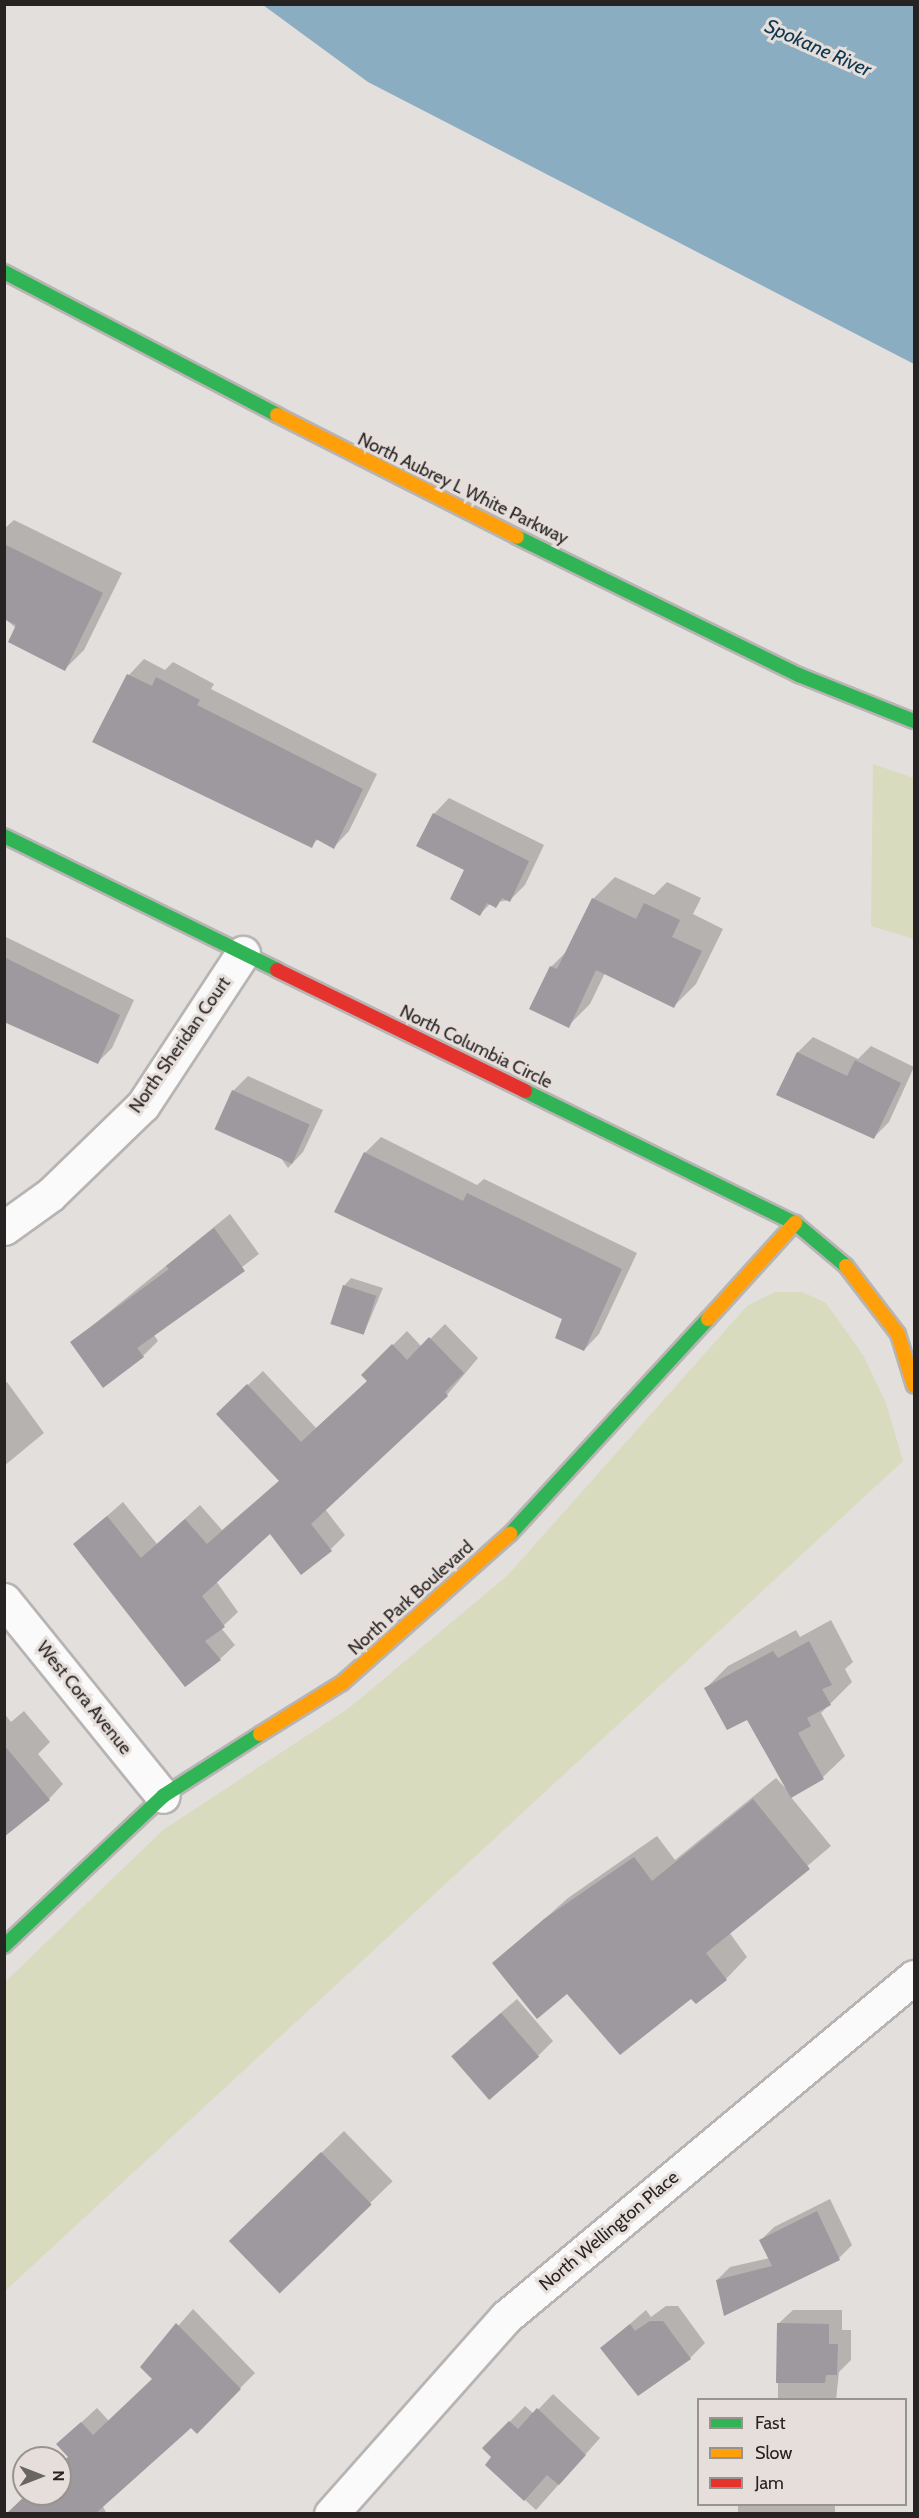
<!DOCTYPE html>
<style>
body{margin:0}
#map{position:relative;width:919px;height:2518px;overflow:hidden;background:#e3dfdd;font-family:Cabin,sans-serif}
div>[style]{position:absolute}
.green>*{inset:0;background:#d8dbbd}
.water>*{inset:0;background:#8badc2}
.shadow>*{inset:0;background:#0003;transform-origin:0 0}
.building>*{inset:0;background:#9e989f;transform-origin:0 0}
.roads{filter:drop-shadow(2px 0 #b7b4b3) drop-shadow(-2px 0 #b7b4b3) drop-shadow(0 2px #b7b4b3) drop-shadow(0 -2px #b7b4b3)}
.street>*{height:33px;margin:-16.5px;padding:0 16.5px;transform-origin:16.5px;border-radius:16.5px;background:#fbfafa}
.fast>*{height:14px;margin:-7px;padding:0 7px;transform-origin:7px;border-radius:7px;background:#30b455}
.slow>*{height:14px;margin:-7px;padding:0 7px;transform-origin:7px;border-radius:7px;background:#ff9f0a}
.jam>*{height:14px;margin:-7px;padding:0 7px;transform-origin:7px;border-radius:7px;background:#e5322d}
span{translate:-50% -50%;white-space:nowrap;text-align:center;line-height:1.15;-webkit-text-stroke:6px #e6deda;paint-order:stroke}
.street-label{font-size:18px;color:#262322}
.water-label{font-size:20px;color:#0d384f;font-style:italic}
.frame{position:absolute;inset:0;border:6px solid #262322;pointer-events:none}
.legend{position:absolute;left:697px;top:2398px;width:210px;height:108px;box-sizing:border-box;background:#e6deda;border:2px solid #999390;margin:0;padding:8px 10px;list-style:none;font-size:18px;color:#262322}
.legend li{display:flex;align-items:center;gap:12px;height:30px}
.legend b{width:30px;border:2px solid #999390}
.north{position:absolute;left:12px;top:2446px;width:60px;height:60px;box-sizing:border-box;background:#e6deda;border:2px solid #999390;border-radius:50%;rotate:90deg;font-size:16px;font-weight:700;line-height:24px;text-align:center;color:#262322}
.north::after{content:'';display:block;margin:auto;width:21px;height:27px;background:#686563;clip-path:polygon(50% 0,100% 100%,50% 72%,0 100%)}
</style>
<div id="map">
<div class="green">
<i style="clip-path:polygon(873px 764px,914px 778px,914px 939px,871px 926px)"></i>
<i style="clip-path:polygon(775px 1292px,802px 1292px,826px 1303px,863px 1355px,886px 1403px,903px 1461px,5px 2291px,5px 1982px,163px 1830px,349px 1708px,507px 1576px,747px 1306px)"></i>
</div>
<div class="water">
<i style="clip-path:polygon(263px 5px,914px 5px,914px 364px,368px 82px)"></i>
</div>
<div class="shadow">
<i style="clip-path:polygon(14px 520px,122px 573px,84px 650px,65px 669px,4px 618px,4px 529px)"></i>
<i style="clip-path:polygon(144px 659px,165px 670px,173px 662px,214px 684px,211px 689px,377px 774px,349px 831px,334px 847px,318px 839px,311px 846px,94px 741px,129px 675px)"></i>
<i style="clip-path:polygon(449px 798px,544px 845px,525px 885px,510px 900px,491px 903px,480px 914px,466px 870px,434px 814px)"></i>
<i style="clip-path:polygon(615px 877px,654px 895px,667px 882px,701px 898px,693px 914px,723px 929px,696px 984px,674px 1006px,605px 973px,590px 1004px,568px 1026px,551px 967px,568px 950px,593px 899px)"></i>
<i style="clip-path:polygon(4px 936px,134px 1000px,112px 1048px,98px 1062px,4px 1020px)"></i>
<i style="clip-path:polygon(813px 1037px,858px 1059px,871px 1046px,914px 1067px,889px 1122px,874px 1137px,778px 1094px,798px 1052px)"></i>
<i style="clip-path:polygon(248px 1076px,323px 1110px,303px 1152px,288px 1168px,233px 1091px)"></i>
<i style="clip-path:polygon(381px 1137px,477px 1185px,484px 1179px,637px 1253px,599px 1334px,584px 1350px,564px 1318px,336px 1211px,365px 1153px)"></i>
<i style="clip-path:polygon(230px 1214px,259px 1254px,154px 1335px,158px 1341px,143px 1356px,72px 1342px)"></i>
<i style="clip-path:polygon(351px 1278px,383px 1288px,364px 1333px,344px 1286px)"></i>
<i style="clip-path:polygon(445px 1324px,478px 1358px,447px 1395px,325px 1509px,345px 1535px,331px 1549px,271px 1532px,216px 1581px,238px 1612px,221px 1628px,235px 1645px,220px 1659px,75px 1544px,123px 1502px,157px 1544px,200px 1505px,222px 1530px,280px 1480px,233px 1399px,263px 1371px,316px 1428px,369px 1380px,363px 1375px,407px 1331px,422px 1347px)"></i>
<i style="clip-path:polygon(7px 1382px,44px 1433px,4px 1466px,4px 1384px)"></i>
<i style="clip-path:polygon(831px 1620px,853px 1662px,845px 1669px,852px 1682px,821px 1713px,845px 1756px,823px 1777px,790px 1796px,831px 1846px,729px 1932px,747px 1957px,726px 1979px,691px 1997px,567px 1992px,494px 1964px,568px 1898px,657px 1836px,675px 1860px,776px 1778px,789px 1792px,748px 1718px,706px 1688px,728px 1666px,796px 1630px,800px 1637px)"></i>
<i style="clip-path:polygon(24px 1711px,50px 1742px,38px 1754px,63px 1784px,49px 1799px,4px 1812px,4px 1713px,11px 1722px)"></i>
<i style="clip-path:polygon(517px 1999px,553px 2041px,538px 2056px,468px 2041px)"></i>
<i style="left:344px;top:2131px;width:70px;height:158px;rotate:46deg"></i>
<i style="clip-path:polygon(830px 2199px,852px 2245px,839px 2258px,725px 2314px,717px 2280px,730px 2267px,770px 2258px,761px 2240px,774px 2227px)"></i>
<i style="clip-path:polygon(666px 2306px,678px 2306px,705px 2343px,690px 2358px,602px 2348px,646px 2310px,651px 2317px)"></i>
<i style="clip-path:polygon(193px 2309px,255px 2373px,197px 2432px,191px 2426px,102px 2505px,107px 2514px,7px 2514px,28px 2494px,60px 2494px,60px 2465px,70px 2456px,74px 2429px,97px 2408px,109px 2421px,154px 2379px,142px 2367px)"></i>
<i style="clip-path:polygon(793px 2310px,842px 2310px,842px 2330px,851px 2330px,851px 2360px,839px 2372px,836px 2400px,778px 2400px,778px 2324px)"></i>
<i style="clip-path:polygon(553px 2394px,600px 2438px,536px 2510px,487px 2465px,494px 2457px,484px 2448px,525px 2406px,534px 2414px)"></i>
<i style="left:738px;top:2504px;width:97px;height:10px"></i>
</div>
<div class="building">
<i style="clip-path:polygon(4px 544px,103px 593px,65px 671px,8px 642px,16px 625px,4px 619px)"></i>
<i style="clip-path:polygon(127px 674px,152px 686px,156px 677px,200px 700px,197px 705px,363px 789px,334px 849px,316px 839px,312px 848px,92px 742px)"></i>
<i style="clip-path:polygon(433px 813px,529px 861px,510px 902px,502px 898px,496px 908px,487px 903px,480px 916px,450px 899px,464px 870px,416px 846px)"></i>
<i style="clip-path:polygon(592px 898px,636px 919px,644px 903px,680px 920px,672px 937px,702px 951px,674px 1008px,596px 970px,569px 1028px,529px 1009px,550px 966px,557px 969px)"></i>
<i style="clip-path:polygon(4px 957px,120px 1015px,98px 1064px,4px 1022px)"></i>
<i style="clip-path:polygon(797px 1052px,847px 1076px,855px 1060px,901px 1083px,874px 1139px,776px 1095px)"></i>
<i style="left:232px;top:1090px;width:85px;height:43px;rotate:24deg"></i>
<i style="clip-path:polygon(364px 1152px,463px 1201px,467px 1193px,622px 1269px,584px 1351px,555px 1338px,562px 1319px,334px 1212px)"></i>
<i style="clip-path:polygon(214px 1228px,245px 1271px,137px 1348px,144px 1357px,103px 1388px,70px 1342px,169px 1269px,166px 1266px)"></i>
<i style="left:343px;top:1285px;width:35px;height:41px;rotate:18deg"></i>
<i style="clip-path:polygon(429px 1337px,464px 1373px,445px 1392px,448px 1396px,311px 1524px,332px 1551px,301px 1575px,270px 1534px,202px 1596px,225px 1627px,205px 1641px,221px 1660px,185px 1687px,73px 1544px,107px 1516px,141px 1558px,185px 1519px,207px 1544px,279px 1481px,216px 1414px,247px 1384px,301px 1442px,367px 1381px,361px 1375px,392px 1344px,407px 1360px)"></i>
<i style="clip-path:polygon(809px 1641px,832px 1685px,822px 1689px,831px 1705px,807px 1718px,811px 1726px,798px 1733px,824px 1779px,791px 1798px,747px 1720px,727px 1730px,704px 1688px,773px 1651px,778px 1658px)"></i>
<i style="clip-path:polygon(4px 1745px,50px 1800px,4px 1837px)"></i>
<i style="clip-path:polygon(753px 1799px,810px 1869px,706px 1953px,727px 1980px,696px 2004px,691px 1999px,620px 2055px,567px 1994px,537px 2019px,492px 1963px,544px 1919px,634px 1857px,652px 1881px)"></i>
<i style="left:501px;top:2013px;width:58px;height:66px;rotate:49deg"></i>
<i style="left:321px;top:2152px;width:73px;height:128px;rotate:46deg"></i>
<i style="clip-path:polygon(817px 2211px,840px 2260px,724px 2316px,716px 2280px,772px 2266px,759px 2240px)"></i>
<i style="clip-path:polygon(650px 2321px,663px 2321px,691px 2359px,638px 2396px,600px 2348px,630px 2324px,635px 2331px)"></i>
<i style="clip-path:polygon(176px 2323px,241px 2389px,197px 2434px,191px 2428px,95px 2514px,6px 2514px,27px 2494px,60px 2494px,60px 2464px,68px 2457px,56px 2444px,81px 2422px,93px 2435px,152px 2379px,140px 2367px)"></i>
<i style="clip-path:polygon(777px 2323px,829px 2324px,829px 2344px,838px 2344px,837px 2375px,826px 2375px,825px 2383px,776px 2383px)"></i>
<i style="clip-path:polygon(537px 2408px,586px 2455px,559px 2485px,547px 2475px,524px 2501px,485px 2465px,491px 2457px,482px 2448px,509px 2421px,518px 2429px)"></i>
</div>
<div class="roads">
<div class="street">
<i style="left:4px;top:1228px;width:57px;rotate:-35.7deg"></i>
<i style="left:50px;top:1195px;width:129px;rotate:-44.1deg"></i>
<i style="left:143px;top:1105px;width:182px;rotate:-56.7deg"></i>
<i style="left:4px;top:1600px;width:252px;rotate:51deg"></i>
<i style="left:331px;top:2514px;width:264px;rotate:-48.4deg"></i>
<i style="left:506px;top:2317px;width:531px;rotate:-39.81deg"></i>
</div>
<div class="fast">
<i style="left:4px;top:272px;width:308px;rotate:27.6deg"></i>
<i style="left:517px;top:537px;width:314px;rotate:26.1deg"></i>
<i style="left:799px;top:675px;width:124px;rotate:21.8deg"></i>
<i style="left:4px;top:836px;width:304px;rotate:26.1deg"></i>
<i style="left:525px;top:1091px;width:301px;rotate:26.1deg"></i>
<i style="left:795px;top:1223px;width:67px;rotate:40.1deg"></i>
<i style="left:510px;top:1534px;width:292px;rotate:-47.4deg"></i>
<i style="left:4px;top:1946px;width:219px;rotate:-43.3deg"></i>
<i style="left:163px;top:1796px;width:115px;rotate:-32.6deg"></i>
</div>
<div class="slow">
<i style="left:277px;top:415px;width:269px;rotate:26.9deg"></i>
<i style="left:846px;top:1266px;width:86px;rotate:52.6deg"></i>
<i style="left:898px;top:1334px;width:54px;rotate:72.9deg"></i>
<i style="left:708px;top:1319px;width:130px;rotate:-47.8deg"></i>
<i style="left:260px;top:1734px;width:97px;rotate:-31.9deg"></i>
<i style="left:342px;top:1683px;width:225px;rotate:-41.6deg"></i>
</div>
<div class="jam">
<i style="left:277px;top:970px;width:276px;rotate:26deg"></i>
</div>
</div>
<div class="street-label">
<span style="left:463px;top:489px;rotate:26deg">North Aubrey L White Parkway</span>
<span style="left:180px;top:1045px;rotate:-55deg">North Sheridan Court</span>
<span style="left:476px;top:1047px;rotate:26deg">North Columbia Circle</span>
<span style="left:411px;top:1598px;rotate:-42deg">North Park Boulevard</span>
<span style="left:84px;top:1698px;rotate:51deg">West Cora Avenue</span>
<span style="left:609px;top:2231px;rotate:-40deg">North Wellington Place</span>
</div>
<div class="water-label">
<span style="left:818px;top:48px;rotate:24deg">Spokane River</span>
</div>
<div class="frame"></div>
<ul class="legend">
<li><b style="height:8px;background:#30b455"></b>Fast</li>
<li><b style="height:8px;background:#ff9f0a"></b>Slow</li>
<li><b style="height:8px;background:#e5322d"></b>Jam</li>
</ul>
<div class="north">N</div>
</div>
